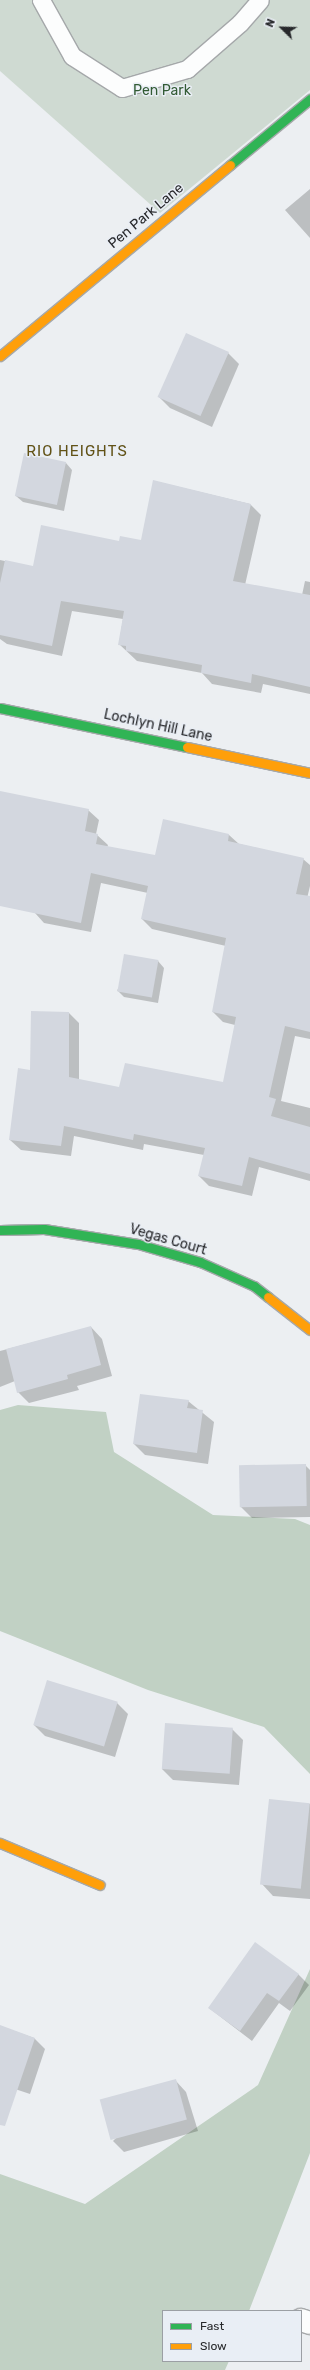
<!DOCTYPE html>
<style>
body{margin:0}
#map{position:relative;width:310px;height:2370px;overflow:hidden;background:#eceff2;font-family:Rubik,sans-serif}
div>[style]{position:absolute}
.green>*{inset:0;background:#cfdad2}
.forest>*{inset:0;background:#c1d1c4}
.shadow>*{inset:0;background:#0003}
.building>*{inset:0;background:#d3d7df;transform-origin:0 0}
.roads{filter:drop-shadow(1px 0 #a5a8aa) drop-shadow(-1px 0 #a5a8aa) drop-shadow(0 1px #a5a8aa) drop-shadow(0 -1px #a5a8aa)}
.lane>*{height:17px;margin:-8.5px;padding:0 8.5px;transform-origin:8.5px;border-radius:8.5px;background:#fcfdfd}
.street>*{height:22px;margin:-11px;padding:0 11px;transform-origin:11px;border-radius:11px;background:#fcfdfd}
.fast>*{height:9px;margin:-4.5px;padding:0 4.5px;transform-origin:4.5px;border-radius:4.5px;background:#30b455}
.slow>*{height:9px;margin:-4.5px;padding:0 4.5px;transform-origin:4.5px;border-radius:4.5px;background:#ff9f0a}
span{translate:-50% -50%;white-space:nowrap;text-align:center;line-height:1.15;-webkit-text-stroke:3px #e9eef5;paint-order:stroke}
.park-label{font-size:14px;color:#325b34}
.street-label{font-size:14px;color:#27282b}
.neighbourhood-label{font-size:15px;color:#625216;letter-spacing:1px}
.legend{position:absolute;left:162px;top:2310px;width:140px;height:52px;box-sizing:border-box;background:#e9eef5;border:1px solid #9b9fa4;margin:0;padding:5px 7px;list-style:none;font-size:12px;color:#27282b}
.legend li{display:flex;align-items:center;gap:8px;height:20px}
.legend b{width:20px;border:1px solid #9b9fa4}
.north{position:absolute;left:262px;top:8px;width:40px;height:40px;-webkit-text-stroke:3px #e9eef5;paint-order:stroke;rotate:293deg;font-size:11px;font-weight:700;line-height:16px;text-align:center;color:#27282b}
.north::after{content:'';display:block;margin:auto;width:14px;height:18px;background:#27282b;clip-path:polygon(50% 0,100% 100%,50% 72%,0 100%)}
</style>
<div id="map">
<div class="green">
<i style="clip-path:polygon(0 0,310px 0,310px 90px,160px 213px,0 71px)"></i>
</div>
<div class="forest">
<i style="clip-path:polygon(18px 1405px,106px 1412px,114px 1452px,213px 1515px,295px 1519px,310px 1525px,310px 1774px,264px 1727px,148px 1690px,0 1631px,0 1410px)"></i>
<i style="clip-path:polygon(310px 1969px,310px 2153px,249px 2311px,163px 2311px,163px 2361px,229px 2361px,225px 2370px,0 2370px,0 2174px,85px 2204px,258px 2085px)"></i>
</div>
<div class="shadow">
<i style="clip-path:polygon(310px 189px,310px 238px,285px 210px)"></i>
<i style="clip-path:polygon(228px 353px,239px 364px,212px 427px,170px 408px,159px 397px)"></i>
<i style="clip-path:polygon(66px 463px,72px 470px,64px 511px,23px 502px,16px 496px)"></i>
<i style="clip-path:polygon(154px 481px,250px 504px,261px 515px,245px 585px,302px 595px,305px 581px,310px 582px,310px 694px,263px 684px,261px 693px,212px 684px,202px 673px,137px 661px,119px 644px,123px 619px,72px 611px,62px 656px,7px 644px,0 639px,0 560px,34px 567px,120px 542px,142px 541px)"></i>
<i style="clip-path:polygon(0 792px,88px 810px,99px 820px,96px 834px,108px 845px,107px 848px,156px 857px,164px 820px,229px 835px,239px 844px,303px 859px,310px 865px,310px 886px,305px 907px,310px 912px,310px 1039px,295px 1036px,281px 1101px,310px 1108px,310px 1181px,259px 1167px,252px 1196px,209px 1186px,199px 1176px,204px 1155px,144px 1144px,143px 1150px,74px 1136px,71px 1156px,21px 1150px,10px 1140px,31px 1071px,69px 1013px,79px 1023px,79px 1080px,120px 1088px,224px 1083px,235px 1025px,223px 1022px,213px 1012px,226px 946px,152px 929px,142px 919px,148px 893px,101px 883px,91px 932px,44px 923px,0 874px)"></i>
<i style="clip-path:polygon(158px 961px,164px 968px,158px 1003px,124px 997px,117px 990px)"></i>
<i style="clip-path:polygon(91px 1327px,102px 1339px,112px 1376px,77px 1386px,79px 1390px,29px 1403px,18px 1392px,15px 1381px,0 1387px,0 1351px)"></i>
<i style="clip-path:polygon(188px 1401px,214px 1422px,208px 1464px,145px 1455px,134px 1444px)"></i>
<i style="clip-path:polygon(305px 1465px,310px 1470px,310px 1517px,252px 1518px,241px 1507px,240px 1466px)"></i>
<i style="clip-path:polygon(117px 1703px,128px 1714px,115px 1757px,45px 1736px,34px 1725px)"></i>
<i style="clip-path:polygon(232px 1729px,243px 1740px,239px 1785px,173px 1780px,162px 1769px)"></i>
<i style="clip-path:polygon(270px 1800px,310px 1804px,310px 1899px,273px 1896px,262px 1884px)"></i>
<i style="clip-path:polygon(298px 1974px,309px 1985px,290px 2011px,279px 2003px,252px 2041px,209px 2008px)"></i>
<i style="clip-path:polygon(0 2026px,34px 2038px,45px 2049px,30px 2094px,0 2084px)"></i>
<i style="clip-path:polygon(175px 2080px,186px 2092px,198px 2131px,124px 2152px,113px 2141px)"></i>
</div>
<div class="building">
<i style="left:186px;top:333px;width:47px;height:70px;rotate:24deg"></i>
<i style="left:24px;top:453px;width:43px;height:44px;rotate:12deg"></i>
<i style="clip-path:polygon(153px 480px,251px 504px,233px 581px,310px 595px,310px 687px,252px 674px,251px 683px,201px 673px,202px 665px,126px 651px,126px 646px,118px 645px,124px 611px,61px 601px,52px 646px,0 635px,0 583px,5px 560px,33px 566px,41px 525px,119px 541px,120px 536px,141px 540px)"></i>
<i style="clip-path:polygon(0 791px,89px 809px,85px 831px,98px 834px,96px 844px,155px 855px,163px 819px,229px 834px,228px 841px,304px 858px,296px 894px,310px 896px,310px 1032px,285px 1026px,269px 1097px,276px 1099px,271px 1116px,310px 1127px,310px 1174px,249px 1157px,242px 1186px,198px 1176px,205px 1148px,134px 1134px,133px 1140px,64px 1126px,61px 1146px,9px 1140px,18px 1068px,30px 1070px,31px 1011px,69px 1012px,69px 1077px,119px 1087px,125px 1063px,223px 1082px,236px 1017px,212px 1012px,226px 938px,141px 919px,148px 886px,91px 873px,81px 923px,0 906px)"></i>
<i style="left:124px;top:954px;width:35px;height:38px;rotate:10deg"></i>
<i style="clip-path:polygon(91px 1326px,101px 1365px,67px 1375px,68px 1379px,17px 1393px,6px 1349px)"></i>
<i style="clip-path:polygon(140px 1394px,189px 1400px,187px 1408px,203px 1410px,197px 1453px,133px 1444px)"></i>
<i style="left:306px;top:1464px;width:42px;height:67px;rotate:89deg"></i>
<i style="left:47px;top:1680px;width:74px;height:47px;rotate:17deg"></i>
<i style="left:165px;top:1723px;width:68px;height:46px;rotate:4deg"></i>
<i style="left:269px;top:1799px;width:41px;height:86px;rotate:6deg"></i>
<i style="clip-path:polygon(255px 1942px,299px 1974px,279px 2001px,267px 1993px,240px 2031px,208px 2008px)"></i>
<i style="clip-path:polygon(0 2025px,35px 2038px,5px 2126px,0 2125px)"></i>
<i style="left:176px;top:2079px;width:42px;height:79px;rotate:75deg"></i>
</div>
<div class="roads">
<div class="lane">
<i style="left:41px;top:0;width:64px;rotate:61deg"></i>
<i style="left:72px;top:56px;width:59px;rotate:32.6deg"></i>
<i style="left:122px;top:88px;width:68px;rotate:-16.3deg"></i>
<i style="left:187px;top:69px;width:70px;rotate:-41deg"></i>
<i style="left:240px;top:23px;width:30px;rotate:-49deg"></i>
</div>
<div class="street">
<i style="left:301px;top:2320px;width:9px;rotate:18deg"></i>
</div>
<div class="fast">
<i style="left:230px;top:165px;width:104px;rotate:-39.5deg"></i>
<i style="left:0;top:708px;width:191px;rotate:11.8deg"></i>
<i style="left:0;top:1230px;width:44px;rotate:-1.3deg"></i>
<i style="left:44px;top:1229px;width:95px;rotate:9.1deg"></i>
<i style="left:138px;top:1244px;width:65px;rotate:16.2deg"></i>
<i style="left:200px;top:1262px;width:59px;rotate:24deg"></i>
<i style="left:254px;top:1286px;width:18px;rotate:38deg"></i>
</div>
<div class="slow">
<i style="left:0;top:356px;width:299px;rotate:-39.7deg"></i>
<i style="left:187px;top:747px;width:126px;rotate:11.9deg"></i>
<i style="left:268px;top:1297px;width:53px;rotate:38.2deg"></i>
<i style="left:0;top:1843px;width:108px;rotate:22.8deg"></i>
</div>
</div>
<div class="park-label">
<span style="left:162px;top:91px">Pen Park</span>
</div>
<div class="street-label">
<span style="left:146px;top:216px;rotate:-40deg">Pen Park Lane</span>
<span style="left:158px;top:726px;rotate:12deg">Lochlyn Hill Lane</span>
<span style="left:168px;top:1240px;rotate:16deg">Vegas Court</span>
</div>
<div class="neighbourhood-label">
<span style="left:77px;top:452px">RIO HEIGHTS</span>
</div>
<ul class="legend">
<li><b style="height:5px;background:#30b455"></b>Fast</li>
<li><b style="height:5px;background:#ff9f0a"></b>Slow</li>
</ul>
<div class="north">N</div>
</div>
